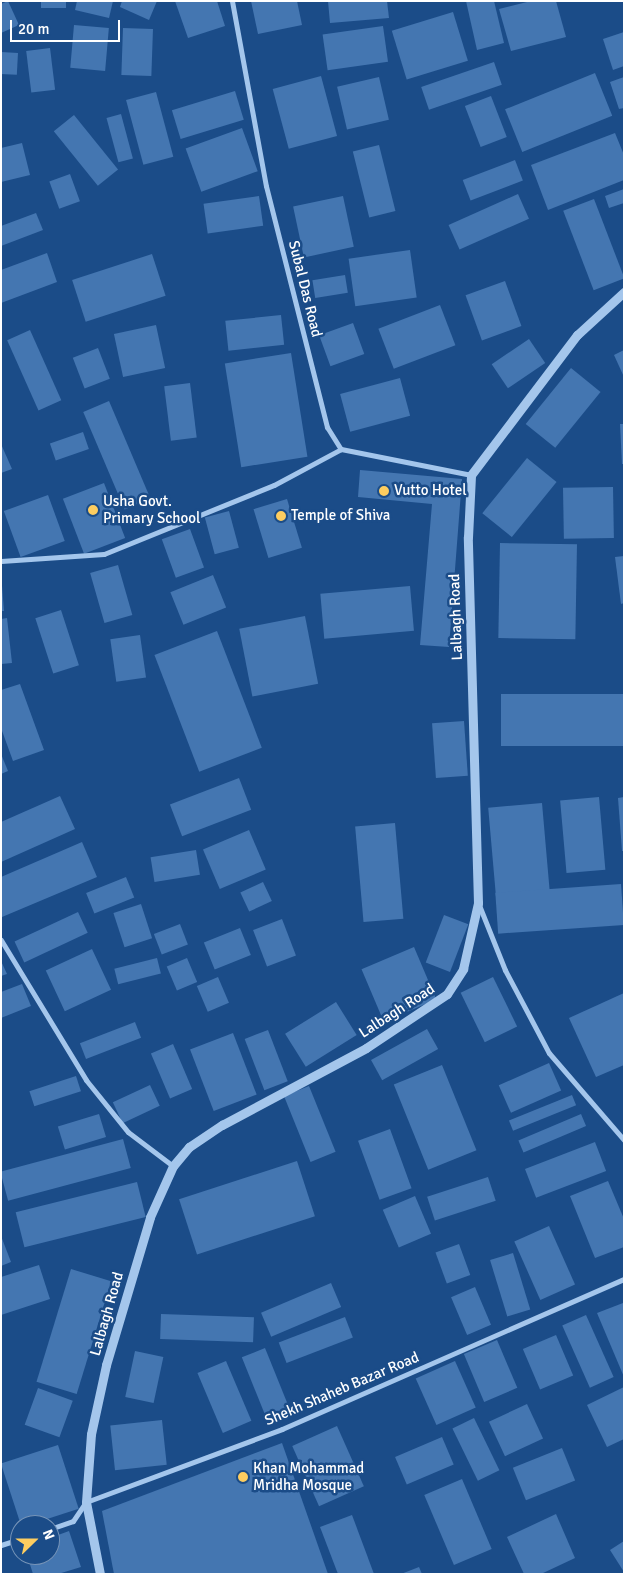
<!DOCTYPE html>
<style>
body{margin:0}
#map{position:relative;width:625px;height:1575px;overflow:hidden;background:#1b4c88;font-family:Signika,sans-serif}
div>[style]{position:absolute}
.building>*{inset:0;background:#4476b1;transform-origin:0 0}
.minor>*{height:5px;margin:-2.5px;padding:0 2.5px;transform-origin:2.5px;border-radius:2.5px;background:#a4c6ec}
.tertiary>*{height:9px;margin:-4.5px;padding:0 4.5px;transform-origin:4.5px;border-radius:4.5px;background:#a4c6ec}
.dots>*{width:14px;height:14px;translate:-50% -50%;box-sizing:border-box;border:2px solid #1b4c88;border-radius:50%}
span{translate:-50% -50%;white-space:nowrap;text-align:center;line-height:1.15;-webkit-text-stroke:5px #1b4c88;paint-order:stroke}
.street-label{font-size:15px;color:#fff}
.poi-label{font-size:15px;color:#fff}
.left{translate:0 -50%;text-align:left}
.frame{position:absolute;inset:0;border:2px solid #fff;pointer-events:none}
.north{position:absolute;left:10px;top:1515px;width:50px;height:50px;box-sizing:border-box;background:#1b4c88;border:1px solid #7694b8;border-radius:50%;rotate:68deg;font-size:14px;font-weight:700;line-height:20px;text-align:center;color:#fff}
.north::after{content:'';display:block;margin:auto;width:18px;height:22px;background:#fdcd60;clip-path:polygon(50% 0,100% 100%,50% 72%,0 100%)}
.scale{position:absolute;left:10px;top:20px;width:110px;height:22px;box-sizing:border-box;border:2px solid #fff;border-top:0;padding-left:6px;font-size:15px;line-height:18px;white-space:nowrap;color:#fff;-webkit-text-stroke:4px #1b4c88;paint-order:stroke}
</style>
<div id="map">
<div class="building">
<i style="clip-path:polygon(8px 1px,19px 25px,1px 33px,1px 4px)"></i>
<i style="left:41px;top:1px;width:25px;height:7px"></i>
<i style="clip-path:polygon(77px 1px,113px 1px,109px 18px,75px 10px)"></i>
<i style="clip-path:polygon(122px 1px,157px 1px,149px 20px,120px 7px)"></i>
<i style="clip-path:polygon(175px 1px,217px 1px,225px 26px,188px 38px)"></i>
<i style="clip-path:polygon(251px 1px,297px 1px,302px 25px,258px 34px)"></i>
<i style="clip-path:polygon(328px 1px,387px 1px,389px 18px,330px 23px)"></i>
<i style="clip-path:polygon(466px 1px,494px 1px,504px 43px,477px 50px)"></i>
<i style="clip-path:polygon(531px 1px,556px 1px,566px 37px,511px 51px,499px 9px)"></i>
<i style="left:453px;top:12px;width:51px;height:64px;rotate:73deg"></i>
<i style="left:74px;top:25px;width:35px;height:43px;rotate:5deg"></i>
<i style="left:383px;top:26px;width:36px;height:61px;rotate:82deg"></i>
<i style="left:123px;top:28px;width:30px;height:47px;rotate:2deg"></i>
<i style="clip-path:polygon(624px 32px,624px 66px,613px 70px,603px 39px)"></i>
<i style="left:50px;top:48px;width:42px;height:24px;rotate:83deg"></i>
<i style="left:1px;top:52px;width:17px;height:22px;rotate:3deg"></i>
<i style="left:494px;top:62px;width:24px;height:77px;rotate:71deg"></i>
<i style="left:595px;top:73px;width:46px;height:97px;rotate:68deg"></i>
<i style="left:321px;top:76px;width:62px;height:50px;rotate:75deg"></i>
<i style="left:379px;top:77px;width:44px;height:43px;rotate:77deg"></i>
<i style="clip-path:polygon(624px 77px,624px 108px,619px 109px,610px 82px)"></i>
<i style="left:235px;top:91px;width:30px;height:66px;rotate:73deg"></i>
<i style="left:156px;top:92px;width:67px;height:31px;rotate:75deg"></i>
<i style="left:491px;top:96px;width:44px;height:28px;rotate:69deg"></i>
<i style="left:121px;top:114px;width:46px;height:15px;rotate:75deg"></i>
<i style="left:74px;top:115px;width:70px;height:26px;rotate:51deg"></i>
<i style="left:242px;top:128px;width:46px;height:60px;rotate:70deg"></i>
<i style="clip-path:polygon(615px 133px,624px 155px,624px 180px,548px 210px,531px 165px)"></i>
<i style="clip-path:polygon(22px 143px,30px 175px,1px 182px,1px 148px)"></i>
<i style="left:379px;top:145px;width:68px;height:27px;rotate:76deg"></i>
<i style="left:515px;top:160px;width:22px;height:56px;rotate:69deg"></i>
<i style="left:70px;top:174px;width:29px;height:22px;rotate:70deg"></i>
<i style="clip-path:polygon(624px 189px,624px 203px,609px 208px,605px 196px)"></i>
<i style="left:518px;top:194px;width:27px;height:76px;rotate:66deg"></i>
<i style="left:259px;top:196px;width:30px;height:56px;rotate:82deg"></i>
<i style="left:343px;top:196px;width:52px;height:51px;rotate:78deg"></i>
<i style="left:594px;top:199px;width:85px;height:33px;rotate:69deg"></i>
<i style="clip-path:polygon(36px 213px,43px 230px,1px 246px,1px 226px)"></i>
<i style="left:410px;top:250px;width:48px;height:62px;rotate:82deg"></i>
<i style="clip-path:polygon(47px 253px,57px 282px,1px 303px,1px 270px)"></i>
<i style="left:152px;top:254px;width:44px;height:84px;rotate:72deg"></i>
<i style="left:345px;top:275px;width:18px;height:33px;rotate:81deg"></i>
<i style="left:505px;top:281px;width:48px;height:42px;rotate:70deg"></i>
<i style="left:440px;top:305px;width:43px;height:66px;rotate:69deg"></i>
<i style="left:281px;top:315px;width:30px;height:56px;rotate:84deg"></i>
<i style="left:353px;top:323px;width:33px;height:36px;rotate:70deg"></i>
<i style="left:156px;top:325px;width:44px;height:43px;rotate:78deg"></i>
<i style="left:30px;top:330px;width:77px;height:25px;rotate:66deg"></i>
<i style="left:529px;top:339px;width:29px;height:45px;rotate:56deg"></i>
<i style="left:98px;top:348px;width:33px;height:27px;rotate:69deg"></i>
<i style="clip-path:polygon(624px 350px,624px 377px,614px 355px)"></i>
<i style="left:291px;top:353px;width:105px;height:67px;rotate:81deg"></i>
<i style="left:571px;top:368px;width:38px;height:72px;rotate:39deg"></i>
<i style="left:400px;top:378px;width:39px;height:62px;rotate:75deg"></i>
<i style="left:190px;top:383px;width:55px;height:26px;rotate:83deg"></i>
<i style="left:109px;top:401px;width:106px;height:28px;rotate:67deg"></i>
<i style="clip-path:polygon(620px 424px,624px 424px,624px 464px,622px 464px)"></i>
<i style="left:83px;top:432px;width:18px;height:35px;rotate:71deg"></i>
<i style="clip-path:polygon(1px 444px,12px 469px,1px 473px)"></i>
<i style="left:527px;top:458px;width:38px;height:71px;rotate:39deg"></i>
<i style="clip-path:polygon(360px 470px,462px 479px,449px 647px,420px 645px,432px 504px,358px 497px)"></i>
<i style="left:104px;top:483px;width:59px;height:44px;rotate:69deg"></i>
<i style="left:613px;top:487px;width:51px;height:50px;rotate:89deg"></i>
<i style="left:48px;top:495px;width:49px;height:47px;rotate:70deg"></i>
<i style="left:287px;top:499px;width:51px;height:35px;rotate:73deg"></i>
<i style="left:229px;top:511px;width:38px;height:25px;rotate:75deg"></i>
<i style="left:190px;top:529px;width:41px;height:30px;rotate:70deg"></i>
<i style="left:500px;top:543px;width:77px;height:95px;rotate:1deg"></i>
<i style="clip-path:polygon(624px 556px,624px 603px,621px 604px,615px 557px)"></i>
<i style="left:118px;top:565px;width:52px;height:29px;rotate:74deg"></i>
<i style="clip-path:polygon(1px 573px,4px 611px,1px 611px)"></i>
<i style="left:213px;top:575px;width:35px;height:46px;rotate:68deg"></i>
<i style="left:410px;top:586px;width:45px;height:90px;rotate:85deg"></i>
<i style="left:61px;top:610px;width:58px;height:27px;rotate:72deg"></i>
<i style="left:305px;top:616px;width:69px;height:67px;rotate:79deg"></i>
<i style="clip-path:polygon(7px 618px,12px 663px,1px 664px,1px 619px)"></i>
<i style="left:217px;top:631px;width:125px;height:67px;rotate:69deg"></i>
<i style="left:140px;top:635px;width:43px;height:30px;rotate:82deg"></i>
<i style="clip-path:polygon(20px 684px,44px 750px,13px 761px,1px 728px,1px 690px)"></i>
<i style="left:624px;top:694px;width:52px;height:123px;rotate:90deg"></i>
<i style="left:464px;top:721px;width:55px;height:32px;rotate:86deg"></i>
<i style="clip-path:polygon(1px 754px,8px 771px,1px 774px)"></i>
<i style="left:239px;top:778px;width:34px;height:74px;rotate:69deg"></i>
<i style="clip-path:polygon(60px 796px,75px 829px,1px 862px,1px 822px)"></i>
<i style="left:599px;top:797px;width:73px;height:39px;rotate:85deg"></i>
<i style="clip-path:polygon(624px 797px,624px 851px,622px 851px,618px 798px)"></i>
<i style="left:542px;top:803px;width:94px;height:54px;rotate:85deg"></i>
<i style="left:395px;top:823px;width:96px;height:40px;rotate:85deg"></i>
<i style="left:249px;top:830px;width:43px;height:50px;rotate:67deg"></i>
<i style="clip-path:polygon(82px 842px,97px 877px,2px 917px,1px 877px)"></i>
<i style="left:196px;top:850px;width:25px;height:46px;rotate:81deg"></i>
<i style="left:126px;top:877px;width:22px;height:43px;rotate:68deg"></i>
<i style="left:263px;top:882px;width:21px;height:25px;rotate:65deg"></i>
<i style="left:621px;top:884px;width:41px;height:126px;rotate:86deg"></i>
<i style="left:141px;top:904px;width:36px;height:29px;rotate:72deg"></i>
<i style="left:78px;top:912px;width:23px;height:70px;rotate:65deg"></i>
<i style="left:444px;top:915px;width:26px;height:51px;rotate:21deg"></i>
<i style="left:282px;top:919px;width:39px;height:31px;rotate:69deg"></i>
<i style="left:180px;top:924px;width:22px;height:28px;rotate:69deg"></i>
<i style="left:240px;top:928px;width:29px;height:39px;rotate:68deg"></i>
<i style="left:414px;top:947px;width:57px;height:57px;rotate:67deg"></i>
<i style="left:92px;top:949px;width:45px;height:51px;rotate:65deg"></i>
<i style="left:157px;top:958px;width:16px;height:44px;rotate:76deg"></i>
<i style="left:187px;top:958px;width:26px;height:22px;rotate:67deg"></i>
<i style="clip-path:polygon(1px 961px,7px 974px,1px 976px)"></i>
<i style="left:218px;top:977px;width:28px;height:23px;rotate:67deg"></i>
<i style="left:493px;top:977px;width:55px;height:36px;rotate:64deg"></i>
<i style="clip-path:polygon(22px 984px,31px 1006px,1px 1018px,1px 992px)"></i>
<i style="clip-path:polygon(624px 993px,624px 1065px,596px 1077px,569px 1018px)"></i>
<i style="left:336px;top:1002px;width:39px;height:60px;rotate:58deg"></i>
<i style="left:135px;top:1022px;width:17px;height:59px;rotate:69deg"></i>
<i style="left:427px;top:1029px;width:23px;height:64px;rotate:61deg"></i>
<i style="left:268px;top:1030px;width:55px;height:25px;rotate:69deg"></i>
<i style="left:233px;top:1033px;width:66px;height:46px;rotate:69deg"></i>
<i style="left:173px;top:1044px;width:49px;height:24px;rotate:67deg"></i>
<i style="left:549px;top:1063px;width:30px;height:55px;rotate:66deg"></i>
<i style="left:442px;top:1065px;width:92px;height:52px;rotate:68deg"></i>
<i style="left:76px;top:1076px;width:16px;height:49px;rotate:72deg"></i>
<i style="left:150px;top:1085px;width:23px;height:41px;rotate:65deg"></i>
<i style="left:309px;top:1086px;width:71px;height:27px;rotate:68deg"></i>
<i style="left:572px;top:1095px;width:11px;height:68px;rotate:68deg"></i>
<i style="left:99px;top:1114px;width:24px;height:43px;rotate:73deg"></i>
<i style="left:581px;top:1114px;width:13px;height:68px;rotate:67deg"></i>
<i style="left:390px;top:1129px;width:63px;height:34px;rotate:70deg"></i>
<i style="left:123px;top:1139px;width:30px;height:127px;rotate:75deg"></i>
<i style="left:595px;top:1142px;width:31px;height:75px;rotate:69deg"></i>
<i style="left:297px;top:1161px;width:58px;height:124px;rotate:72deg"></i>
<i style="left:488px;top:1177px;width:25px;height:64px;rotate:72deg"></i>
<i style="clip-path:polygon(608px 1181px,624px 1219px,624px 1247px,595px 1258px,570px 1196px)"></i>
<i style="left:137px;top:1182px;width:36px;height:125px;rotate:76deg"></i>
<i style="left:415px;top:1196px;width:41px;height:35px;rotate:67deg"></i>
<i style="left:549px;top:1226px;width:64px;height:38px;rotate:66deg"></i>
<i style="clip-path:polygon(1px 1236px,11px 1262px,1px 1266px)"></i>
<i style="left:459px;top:1244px;width:33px;height:25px;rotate:70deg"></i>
<i style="left:513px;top:1253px;width:59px;height:24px;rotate:73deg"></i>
<i style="clip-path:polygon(39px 1265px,50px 1299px,1px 1315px,1px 1277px)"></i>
<i style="left:71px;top:1269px;width:42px;height:118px;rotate:17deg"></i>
<i style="left:331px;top:1283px;width:26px;height:76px;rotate:67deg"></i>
<i style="left:475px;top:1287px;width:41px;height:26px;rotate:67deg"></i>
<i style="clip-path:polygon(623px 1303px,624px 1304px,624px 1377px,597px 1313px)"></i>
<i style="left:161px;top:1314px;width:93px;height:25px;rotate:2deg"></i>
<i style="left:586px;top:1315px;width:68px;height:26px;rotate:66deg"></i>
<i style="left:345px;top:1317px;width:22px;height:71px;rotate:69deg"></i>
<i style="left:556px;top:1335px;width:44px;height:36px;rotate:67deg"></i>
<i style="left:497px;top:1340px;width:52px;height:36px;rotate:67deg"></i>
<i style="left:265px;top:1348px;width:72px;height:25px;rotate:68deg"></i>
<i style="left:135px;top:1351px;width:29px;height:47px;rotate:12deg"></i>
<i style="left:226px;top:1361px;width:65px;height:31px;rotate:67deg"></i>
<i style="left:455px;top:1361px;width:51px;height:43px;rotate:66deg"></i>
<i style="clip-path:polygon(624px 1387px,624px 1439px,607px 1447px,587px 1405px)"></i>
<i style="left:38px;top:1388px;width:37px;height:39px;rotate:20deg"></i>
<i style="left:527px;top:1404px;width:38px;height:42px;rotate:65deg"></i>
<i style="left:474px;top:1418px;width:58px;height:24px;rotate:64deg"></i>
<i style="left:162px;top:1420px;width:45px;height:52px;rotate:84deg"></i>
<i style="left:337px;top:1426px;width:66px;height:49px;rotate:66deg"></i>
<i style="left:442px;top:1437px;width:30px;height:51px;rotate:67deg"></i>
<i style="clip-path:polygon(282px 1443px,328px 1574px,114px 1574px,102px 1511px)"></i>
<i style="left:58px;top:1445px;width:67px;height:60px;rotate:72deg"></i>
<i style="left:562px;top:1448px;width:35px;height:53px;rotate:68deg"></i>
<i style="left:462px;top:1479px;width:76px;height:41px;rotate:67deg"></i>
<i style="clip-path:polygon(556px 1514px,575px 1558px,541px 1574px,524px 1574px,507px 1537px)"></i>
<i style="clip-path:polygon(352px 1515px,374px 1574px,338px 1574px,320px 1527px)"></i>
<i style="clip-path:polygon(69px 1531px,81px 1567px,58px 1574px,33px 1574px,27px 1555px,50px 1555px,50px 1538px)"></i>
<i style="clip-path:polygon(624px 1541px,624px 1572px,610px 1550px)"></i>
<i style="clip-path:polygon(419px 1567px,422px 1574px,401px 1574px)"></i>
</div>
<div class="minor">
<i style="left:232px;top:1px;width:188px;rotate:79.6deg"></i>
<i style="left:266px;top:186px;width:249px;rotate:75.8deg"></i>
<i style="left:327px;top:427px;width:26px;rotate:58deg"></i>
<i style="left:341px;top:449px;width:133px;rotate:11.3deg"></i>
<i style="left:1px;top:561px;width:103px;rotate:-3.9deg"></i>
<i style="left:104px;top:554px;width:183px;rotate:-22.1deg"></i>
<i style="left:274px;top:485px;width:76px;rotate:-28.2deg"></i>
<i style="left:479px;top:905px;width:70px;rotate:68.2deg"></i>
<i style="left:505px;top:970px;width:94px;rotate:62.1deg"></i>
<i style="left:549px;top:1053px;width:115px;rotate:49.2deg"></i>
<i style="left:1px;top:940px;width:164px;rotate:58.7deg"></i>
<i style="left:86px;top:1080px;width:67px;rotate:51.1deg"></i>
<i style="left:128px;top:1132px;width:56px;rotate:37.1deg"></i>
<i style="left:50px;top:1529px;width:24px;rotate:-19deg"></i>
<i style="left:73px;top:1521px;width:23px;rotate:-56deg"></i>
<i style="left:86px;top:1502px;width:209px;rotate:-20.4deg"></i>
<i style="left:282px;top:1429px;width:373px;rotate:-23.7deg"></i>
<i style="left:1px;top:1545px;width:20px;rotate:-18deg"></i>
</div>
<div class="tertiary">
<i style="left:100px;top:1574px;width:73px;rotate:-101deg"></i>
<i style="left:86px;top:1502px;width:68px;rotate:-85.8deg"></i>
<i style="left:91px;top:1434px;width:71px;rotate:-77.7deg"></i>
<i style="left:106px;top:1365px;width:154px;rotate:-73.4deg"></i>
<i style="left:150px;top:1217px;width:56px;rotate:-65.7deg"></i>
<i style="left:173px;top:1166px;width:25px;rotate:-50deg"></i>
<i style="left:189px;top:1147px;width:40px;rotate:-34deg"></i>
<i style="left:222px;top:1125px;width:163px;rotate:-28.1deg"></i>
<i style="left:366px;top:1048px;width:97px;rotate:-33.7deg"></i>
<i style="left:447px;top:994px;width:30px;rotate:-57deg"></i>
<i style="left:463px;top:969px;width:68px;rotate:-77.2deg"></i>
<i style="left:478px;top:903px;width:366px;rotate:-91.6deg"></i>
<i style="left:468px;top:537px;width:62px;rotate:-87.2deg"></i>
<i style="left:471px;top:475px;width:176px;rotate:-52.9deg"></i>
<i style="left:577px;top:335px;width:64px;rotate:-42.5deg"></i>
</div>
<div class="dots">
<i style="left:384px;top:491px;background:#fdcd60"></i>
<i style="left:93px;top:510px;background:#fdcd60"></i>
<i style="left:281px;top:516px;background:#fdcd60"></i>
<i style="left:243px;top:1477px;background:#fdcd60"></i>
</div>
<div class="street-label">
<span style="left:305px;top:289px;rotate:76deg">Subal Das Road</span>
<span style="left:456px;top:617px;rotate:-92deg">Lalbagh Road</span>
<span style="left:397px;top:1011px;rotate:-33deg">Lalbagh Road</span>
<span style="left:107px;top:1314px;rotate:-74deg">Lalbagh Road</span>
<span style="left:342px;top:1389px;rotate:-23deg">Shekh Shaheb Bazar Road</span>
</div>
<div class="poi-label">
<span class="left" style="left:394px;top:491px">Vutto Hotel</span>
<span class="left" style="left:103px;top:510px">Usha Govt.<br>Primary School</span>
<span class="left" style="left:291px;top:516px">Temple of Shiva</span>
<span class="left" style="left:253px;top:1477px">Khan Mohammad<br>Mridha Mosque</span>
</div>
<div class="frame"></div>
<div class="north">N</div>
<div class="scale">20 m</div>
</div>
